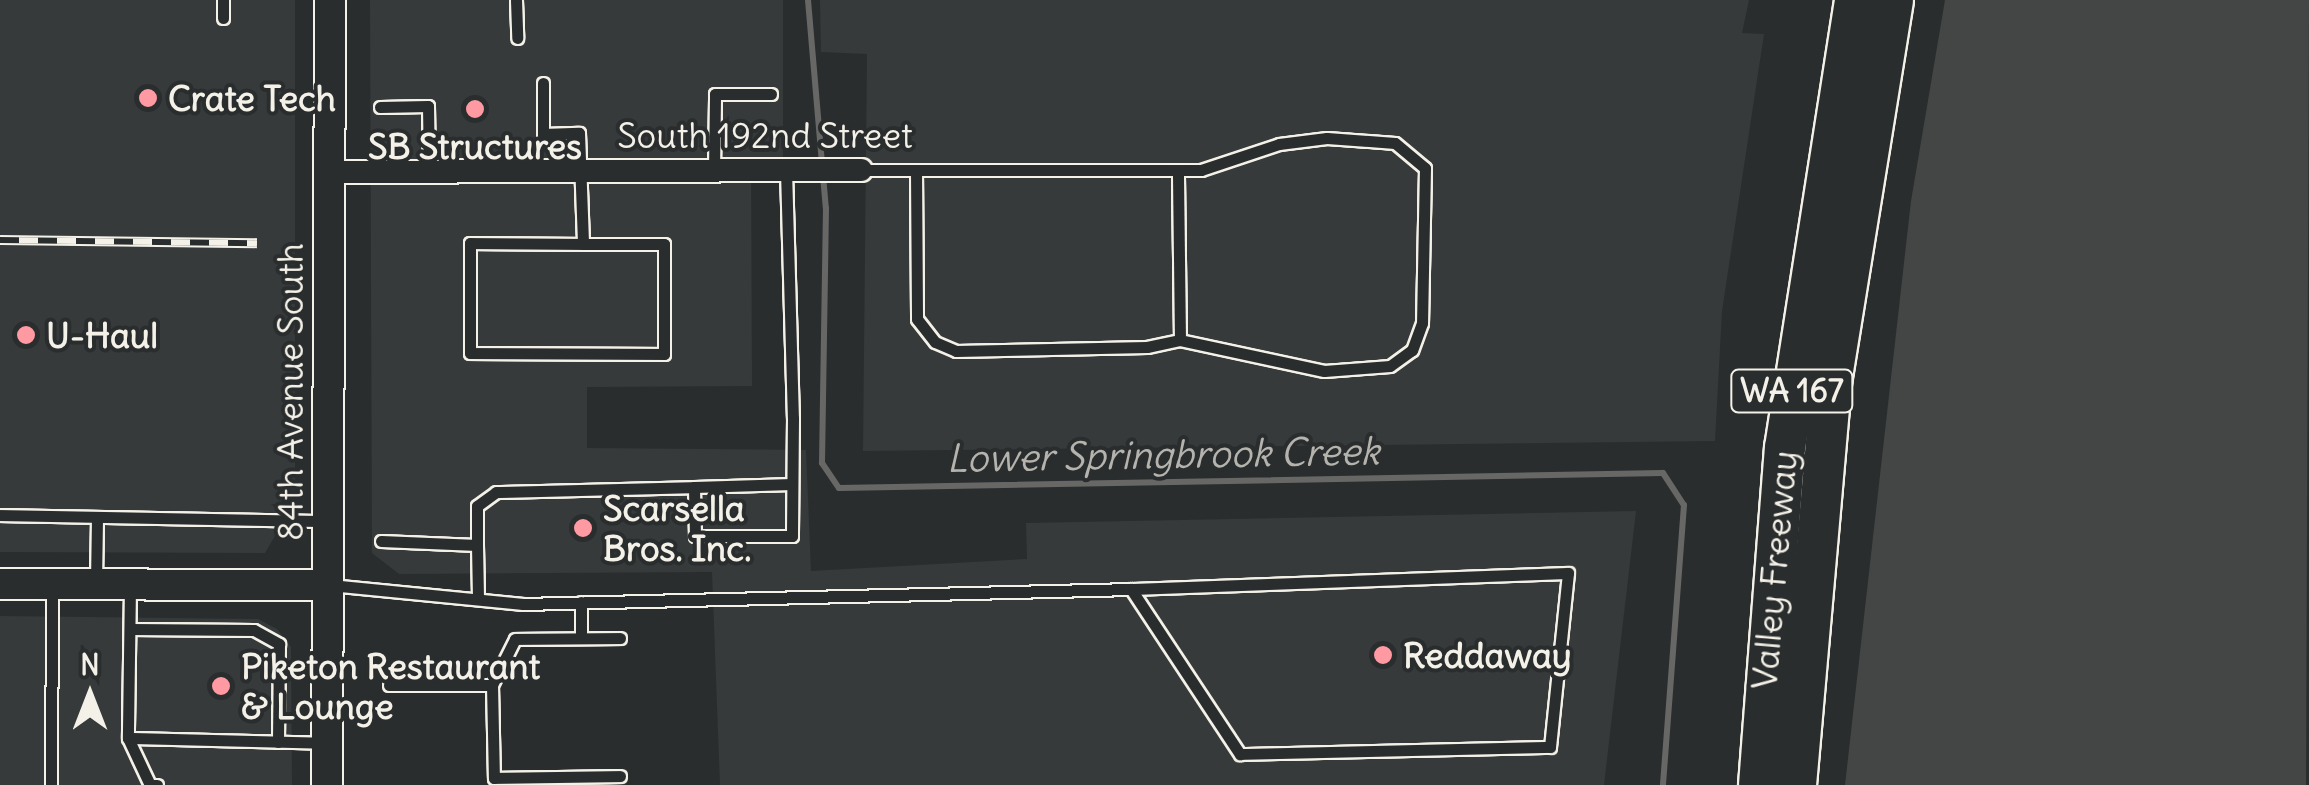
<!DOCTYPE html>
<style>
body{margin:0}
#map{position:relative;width:2309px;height:785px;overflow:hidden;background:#2a2d2e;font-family:Delius,sans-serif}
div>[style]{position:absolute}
.built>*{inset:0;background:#373a3a}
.green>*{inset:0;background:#444645}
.stream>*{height:6px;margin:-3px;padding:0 3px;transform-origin:3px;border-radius:3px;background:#676866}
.roads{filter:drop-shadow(2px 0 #f4f1e8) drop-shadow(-2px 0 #f4f1e8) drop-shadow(0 2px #f4f1e8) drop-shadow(0 -2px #f4f1e8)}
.service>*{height:11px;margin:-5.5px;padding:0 5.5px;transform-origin:5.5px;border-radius:5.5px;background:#2a2d2e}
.minor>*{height:22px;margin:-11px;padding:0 11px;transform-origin:11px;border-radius:11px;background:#2a2d2e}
.secondary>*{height:30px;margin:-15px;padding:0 15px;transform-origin:15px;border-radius:15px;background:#2a2d2e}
.motorway>*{height:40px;margin:-20px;padding:0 20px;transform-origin:20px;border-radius:20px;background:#2a2d2e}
.rail>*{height:10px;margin-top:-5px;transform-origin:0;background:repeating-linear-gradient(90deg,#2a2d2e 0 19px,#f4f1e8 0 38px);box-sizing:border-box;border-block:2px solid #f4f1e8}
.dots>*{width:28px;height:28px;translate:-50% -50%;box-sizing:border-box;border:5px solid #2a2d2e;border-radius:50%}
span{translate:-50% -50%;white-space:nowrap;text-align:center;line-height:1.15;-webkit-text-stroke:8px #2a2d2e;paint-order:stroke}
.shield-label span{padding:2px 8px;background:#2a2d2e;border:2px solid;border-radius:8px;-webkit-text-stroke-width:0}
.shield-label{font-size:32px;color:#f4f1e8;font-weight:700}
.poi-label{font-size:35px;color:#f4f1e8;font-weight:700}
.left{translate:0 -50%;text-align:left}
.street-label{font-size:35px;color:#f4f1e8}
.water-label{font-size:38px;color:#b5b3ae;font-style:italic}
.north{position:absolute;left:40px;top:645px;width:100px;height:100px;-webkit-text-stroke:8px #2a2d2e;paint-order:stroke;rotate:0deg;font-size:28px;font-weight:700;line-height:40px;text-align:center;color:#f4f1e8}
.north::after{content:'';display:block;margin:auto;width:35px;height:45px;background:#f4f1e8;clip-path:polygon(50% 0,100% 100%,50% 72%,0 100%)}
</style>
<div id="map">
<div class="built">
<i style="clip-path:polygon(0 0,295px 0,295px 502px,265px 553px,0 552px)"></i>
<i style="clip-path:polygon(370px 0,783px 0,783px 157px,751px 157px,752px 386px,587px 387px,587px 448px,806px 450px,811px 571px,1027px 559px,1026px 523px,1636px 511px,1604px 785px,720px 785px,712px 572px,399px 574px,372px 553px)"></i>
<i style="clip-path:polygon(820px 0,1749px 0,1742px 33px,1764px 34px,1722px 311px,1715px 441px,863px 451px,867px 54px,821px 52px)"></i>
<i style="clip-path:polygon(0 616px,258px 619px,277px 629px,291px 647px,292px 785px,0 785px)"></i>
</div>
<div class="green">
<i style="clip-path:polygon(1945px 0,2309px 0,2306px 785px,1845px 785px,1911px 201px)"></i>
</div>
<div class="stream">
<i style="left:808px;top:0;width:209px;rotate:85.1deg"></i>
<i style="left:826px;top:208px;width:255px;rotate:90.9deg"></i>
<i style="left:822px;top:463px;width:30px;rotate:56deg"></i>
<i style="left:839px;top:488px;width:824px;rotate:-1.04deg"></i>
<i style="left:1663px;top:473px;width:38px;rotate:57deg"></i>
<i style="left:1684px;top:505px;width:281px;rotate:94.3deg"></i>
</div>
<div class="roads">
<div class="service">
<i style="left:516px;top:0;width:38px;rotate:88deg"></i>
<i style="left:223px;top:18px;width:18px;rotate:-90deg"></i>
<i style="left:543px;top:83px;width:51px;rotate:90deg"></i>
<i style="left:543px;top:134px;width:36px;rotate:-2deg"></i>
<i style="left:579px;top:133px;width:111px;rotate:87.9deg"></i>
<i style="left:583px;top:244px;width:81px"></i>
<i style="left:664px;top:244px;width:110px;rotate:90deg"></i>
<i style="left:664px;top:354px;width:194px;rotate:-179.7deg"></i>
<i style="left:470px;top:353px;width:110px;rotate:-90deg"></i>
<i style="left:470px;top:243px;width:113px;rotate:0.5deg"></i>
<i style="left:380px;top:107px;width:48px;rotate:-1.2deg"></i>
<i style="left:428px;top:106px;width:65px;rotate:89.1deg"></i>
<i style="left:714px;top:170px;width:76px;rotate:-89.2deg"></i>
<i style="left:715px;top:94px;width:56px"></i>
<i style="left:786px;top:170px;width:248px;rotate:88.4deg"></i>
<i style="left:793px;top:418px;width:118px;rotate:90.5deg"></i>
<i style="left:792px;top:536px;width:97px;rotate:180deg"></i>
<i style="left:695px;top:536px;width:49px;rotate:-91.2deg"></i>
<i style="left:694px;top:487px;width:98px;rotate:-1.8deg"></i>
<i style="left:861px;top:170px;width:340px"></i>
<i style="left:1201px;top:170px;width:82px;rotate:-18.4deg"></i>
<i style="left:1279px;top:144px;width:48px;rotate:-7.1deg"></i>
<i style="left:1327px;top:138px;width:68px;rotate:4.2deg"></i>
<i style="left:1395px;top:143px;width:39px;rotate:40deg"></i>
<i style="left:1425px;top:168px;width:155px;rotate:91.1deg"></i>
<i style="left:1422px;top:323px;width:29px;rotate:110deg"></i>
<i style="left:1412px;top:350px;width:27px;rotate:144deg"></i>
<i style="left:1390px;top:366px;width:66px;rotate:175.7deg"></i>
<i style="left:1324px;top:371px;width:147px;rotate:-167.9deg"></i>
<i style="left:916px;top:170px;width:149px;rotate:89.6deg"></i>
<i style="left:917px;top:319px;width:29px;rotate:52deg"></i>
<i style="left:935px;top:342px;width:23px;rotate:23deg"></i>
<i style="left:956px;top:351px;width:191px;rotate:-1.2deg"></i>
<i style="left:1147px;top:347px;width:34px;rotate:-12deg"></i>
<i style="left:1180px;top:340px;width:170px;rotate:-90.7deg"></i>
<i style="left:0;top:515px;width:326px;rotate:1.1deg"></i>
<i style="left:381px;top:541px;width:96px;rotate:2.4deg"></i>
<i style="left:477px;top:545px;width:39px;rotate:-90deg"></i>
<i style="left:477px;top:506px;width:24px;rotate:-36deg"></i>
<i style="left:496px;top:492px;width:198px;rotate:-1.4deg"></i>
<i style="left:477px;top:545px;width:54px;rotate:88.9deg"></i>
<i style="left:96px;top:582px;width:65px;rotate:-89.1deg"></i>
<i style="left:330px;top:585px;width:194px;rotate:5.6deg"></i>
<i style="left:523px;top:604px;width:608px;rotate:-1.41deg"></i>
<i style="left:1131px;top:589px;width:198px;rotate:56.6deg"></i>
<i style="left:1240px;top:754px;width:310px;rotate:-1.3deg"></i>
<i style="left:1550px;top:747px;width:175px;rotate:-84.1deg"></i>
<i style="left:1568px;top:573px;width:437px;rotate:177.9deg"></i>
<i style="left:130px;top:586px;width:152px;rotate:90.8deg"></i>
<i style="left:128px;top:738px;width:52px;rotate:64.9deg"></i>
<i style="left:150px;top:785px;width:7px"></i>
<i style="left:130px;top:629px;width:124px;rotate:0.5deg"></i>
<i style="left:254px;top:630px;width:29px;rotate:29deg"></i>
<i style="left:279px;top:644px;width:98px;rotate:90.6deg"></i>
<i style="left:581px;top:638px;width:36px;rotate:-90deg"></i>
<i style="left:389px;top:685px;width:103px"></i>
<i style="left:492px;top:685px;width:93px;rotate:88.8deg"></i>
<i style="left:494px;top:778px;width:126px;rotate:-0.9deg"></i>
<i style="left:492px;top:685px;width:51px;rotate:-63.4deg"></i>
<i style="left:515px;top:639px;width:105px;rotate:-0.5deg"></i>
<i style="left:128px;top:738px;width:199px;rotate:1.4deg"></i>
<i style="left:51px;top:785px;width:198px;rotate:-89.7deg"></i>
</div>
<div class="minor">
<i style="left:329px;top:172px;width:532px;rotate:-0.22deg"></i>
</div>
<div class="secondary">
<i style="left:0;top:584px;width:325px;rotate:0.2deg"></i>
<i style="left:327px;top:785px;width:785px;rotate:-89.78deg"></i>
</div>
<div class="motorway">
<i style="left:1759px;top:785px;width:338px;rotate:-85.6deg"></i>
<i style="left:1785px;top:448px;width:453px;rotate:-81.1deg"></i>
<i style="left:1796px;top:785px;width:404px;rotate:-85deg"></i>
<i style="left:1831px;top:383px;width:388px;rotate:-80.8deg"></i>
</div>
</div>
<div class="rail">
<i style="left:0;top:240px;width:257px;rotate:0.7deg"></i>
</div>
<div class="dots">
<i style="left:148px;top:98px;background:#ff9aa2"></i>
<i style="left:475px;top:109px;background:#ff9aa2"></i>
<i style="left:26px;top:335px;background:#ff9aa2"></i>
<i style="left:583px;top:528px;background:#ff9aa2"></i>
<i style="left:1383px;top:655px;background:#ff9aa2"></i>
<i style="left:221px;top:686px;background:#ff9aa2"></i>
</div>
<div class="shield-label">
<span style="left:1792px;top:391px">WA 167</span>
</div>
<div class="poi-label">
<span class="left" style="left:168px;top:98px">Crate Tech</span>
<span style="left:475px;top:146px">SB Structures</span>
<span class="left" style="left:46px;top:335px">U-Haul</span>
<span class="left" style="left:603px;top:528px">Scarsella<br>Bros. Inc.</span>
<span class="left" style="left:1403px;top:655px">Reddaway</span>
<span class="left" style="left:241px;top:686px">Piketon Restaurant<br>&amp; Lounge</span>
</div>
<div class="street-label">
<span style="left:765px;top:135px">South 192nd Street</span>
<span style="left:290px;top:392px;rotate:-90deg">84th Avenue South</span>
<span style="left:1774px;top:570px;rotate:-85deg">Valley Freeway</span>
</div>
<div class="water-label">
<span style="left:1163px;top:455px;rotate:-1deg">Lower Springbrook Creek</span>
</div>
<div class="north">N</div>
</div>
